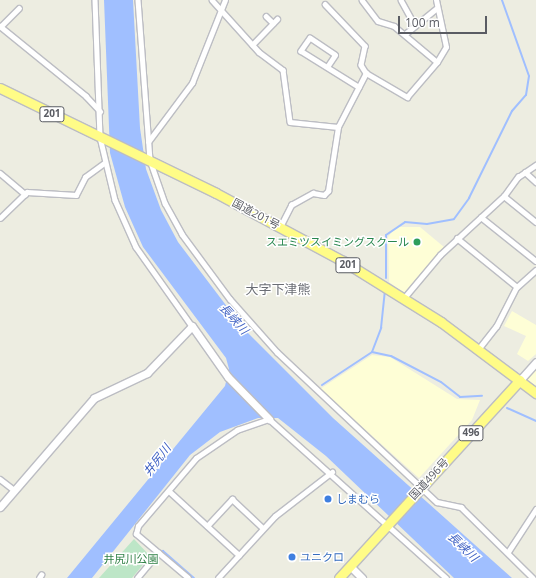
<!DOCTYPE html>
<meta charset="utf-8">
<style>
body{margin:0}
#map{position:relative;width:536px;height:578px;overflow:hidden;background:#edede1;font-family:"Open Sans","Noto Sans JP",sans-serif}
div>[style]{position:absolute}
.commercial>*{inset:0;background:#fefed6}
.green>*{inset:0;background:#bde6c7}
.water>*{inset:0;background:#a0bfff}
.stream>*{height:2px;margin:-1px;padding:0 1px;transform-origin:1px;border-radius:1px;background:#a0bfff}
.roads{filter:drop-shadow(1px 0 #bcbdc3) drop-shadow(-1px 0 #bcbdc3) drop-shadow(0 1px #bcbdc3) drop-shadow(0 -1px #bcbdc3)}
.street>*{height:4.5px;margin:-2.25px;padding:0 2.25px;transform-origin:2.25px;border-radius:2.25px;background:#fff}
.secondary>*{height:7px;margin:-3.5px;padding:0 3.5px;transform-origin:3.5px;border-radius:3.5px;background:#fff}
.highway>*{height:9px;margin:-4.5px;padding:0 4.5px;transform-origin:4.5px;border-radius:4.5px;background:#fffc87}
.dots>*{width:11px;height:11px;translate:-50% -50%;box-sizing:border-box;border:2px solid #fff;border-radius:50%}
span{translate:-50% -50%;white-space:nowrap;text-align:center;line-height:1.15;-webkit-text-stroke:3px #fff;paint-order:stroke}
.shield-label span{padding:1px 3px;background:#fff;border:1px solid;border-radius:3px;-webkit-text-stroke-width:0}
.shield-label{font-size:10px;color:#5a5c63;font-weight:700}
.street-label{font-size:11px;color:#5a5c63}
.leisure-label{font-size:11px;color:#27864d}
.right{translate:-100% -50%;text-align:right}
.shop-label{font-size:11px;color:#366cbe}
.left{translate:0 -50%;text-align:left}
.park-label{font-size:11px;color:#328248}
.water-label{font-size:12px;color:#4062c4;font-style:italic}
.quarter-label{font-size:13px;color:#6b6e75}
.scale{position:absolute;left:398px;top:16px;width:89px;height:18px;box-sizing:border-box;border:2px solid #5a5c63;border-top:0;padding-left:5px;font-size:12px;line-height:14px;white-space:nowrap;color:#5a5c63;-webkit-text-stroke:3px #fff;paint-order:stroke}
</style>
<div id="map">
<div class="commercial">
<i style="clip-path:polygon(396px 227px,420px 227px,444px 247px,404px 293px,389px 282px,388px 237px)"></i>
<i style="clip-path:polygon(512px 311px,536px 325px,536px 354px,528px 361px,517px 354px,526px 336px,504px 326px)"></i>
<i style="clip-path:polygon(372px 355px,390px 357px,457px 399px,480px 400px,472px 420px,419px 478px,320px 389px)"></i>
<i style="clip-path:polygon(536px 362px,536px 393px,520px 380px)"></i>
</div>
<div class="green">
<i style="clip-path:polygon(134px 539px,150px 556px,132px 578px,99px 578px)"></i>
</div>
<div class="water">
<i style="clip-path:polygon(104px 0,133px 0,140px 128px,146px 169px,161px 210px,178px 242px,244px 329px,333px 418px,512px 578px,454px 578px,326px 456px,278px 418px,258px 418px,220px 432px,190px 455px,92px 578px,67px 578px,225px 386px,229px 369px,226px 358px,143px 247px,125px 207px,110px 153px)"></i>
</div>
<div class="stream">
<i style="left:386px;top:278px;width:43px;rotate:-90deg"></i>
<i style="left:386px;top:235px;width:23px;rotate:-34deg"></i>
<i style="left:405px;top:222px;width:22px;rotate:5deg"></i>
<i style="left:427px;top:224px;width:27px;rotate:-10deg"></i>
<i style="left:454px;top:219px;width:26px;rotate:-54deg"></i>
<i style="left:469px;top:198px;width:97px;rotate:-63.7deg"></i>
<i style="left:512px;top:111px;width:21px;rotate:-49deg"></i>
<i style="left:526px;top:95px;width:19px;rotate:-81deg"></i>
<i style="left:529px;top:76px;width:81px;rotate:-109.6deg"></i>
<i style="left:372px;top:352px;width:19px;rotate:12deg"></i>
<i style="left:391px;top:356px;width:56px;rotate:27.5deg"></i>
<i style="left:441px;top:382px;width:24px;rotate:38deg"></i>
<i style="left:460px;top:397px;width:22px;rotate:-3deg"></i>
<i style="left:322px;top:385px;width:60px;rotate:-33.4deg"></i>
<i style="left:372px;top:352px;width:26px;rotate:-69deg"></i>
<i style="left:381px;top:328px;width:37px;rotate:-84deg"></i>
<i style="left:507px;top:408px;width:32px;rotate:24deg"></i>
<i style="left:141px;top:578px;width:35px;rotate:-51deg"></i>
<i style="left:163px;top:551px;width:41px;rotate:41.1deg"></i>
</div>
<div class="roads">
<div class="street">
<i style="left:95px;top:0;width:137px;rotate:87.9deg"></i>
<i style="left:100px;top:137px;width:65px;rotate:76.6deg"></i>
<i style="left:115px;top:200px;width:51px;rotate:65.9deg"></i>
<i style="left:136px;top:247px;width:97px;rotate:54.7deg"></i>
<i style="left:138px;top:0;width:160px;rotate:85.7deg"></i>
<i style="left:150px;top:160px;width:46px;rotate:70.8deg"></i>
<i style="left:165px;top:203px;width:35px;rotate:61deg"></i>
<i style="left:182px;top:234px;width:81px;rotate:53.6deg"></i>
<i style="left:230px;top:299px;width:71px;rotate:48.4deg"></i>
<i style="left:277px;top:352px;width:219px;rotate:43.2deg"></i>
<i style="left:437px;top:502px;width:25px;rotate:12deg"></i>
<i style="left:461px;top:507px;width:101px;rotate:44.6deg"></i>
<i style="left:212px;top:0;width:70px;rotate:47.9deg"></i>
<i style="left:259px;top:52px;width:30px;rotate:37deg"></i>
<i style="left:283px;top:70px;width:52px;rotate:82.3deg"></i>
<i style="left:290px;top:122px;width:48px;rotate:5.9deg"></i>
<i style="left:362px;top:0;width:26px;rotate:53deg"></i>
<i style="left:378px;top:21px;width:17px;rotate:17deg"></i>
<i style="left:394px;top:26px;width:56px;rotate:39.9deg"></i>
<i style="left:401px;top:0;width:29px;rotate:61deg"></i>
<i style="left:325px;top:4px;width:58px;rotate:46.4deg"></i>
<i style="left:365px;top:46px;width:19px;rotate:102deg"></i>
<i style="left:361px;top:65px;width:9px;rotate:58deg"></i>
<i style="left:266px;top:16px;width:10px;rotate:45deg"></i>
<i style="left:0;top:26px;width:111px;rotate:39.1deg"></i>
<i style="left:86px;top:96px;width:21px;rotate:47deg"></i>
<i style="left:1px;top:26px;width:25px;rotate:-45deg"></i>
<i style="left:405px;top:34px;width:41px;rotate:-39.1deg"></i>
<i style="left:252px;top:45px;width:36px;rotate:-46deg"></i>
<i style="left:327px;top:67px;width:14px;rotate:-56deg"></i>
<i style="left:335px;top:55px;width:30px;rotate:-146deg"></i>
<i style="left:310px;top:38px;width:16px;rotate:125deg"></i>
<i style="left:301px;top:51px;width:68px;rotate:31.8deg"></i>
<i style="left:148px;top:142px;width:74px;rotate:-53.3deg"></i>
<i style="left:192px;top:83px;width:89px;rotate:-68.3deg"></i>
<i style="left:525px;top:172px;width:15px;rotate:42deg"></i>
<i style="left:0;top:173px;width:33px;rotate:40deg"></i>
<i style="left:504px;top:196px;width:41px;rotate:39.1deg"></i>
<i style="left:481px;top:217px;width:70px;rotate:38.7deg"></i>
<i style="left:0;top:218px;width:37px;rotate:-44deg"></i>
<i style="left:27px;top:192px;width:49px;rotate:3.5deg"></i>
<i style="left:76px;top:195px;width:20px;rotate:-63deg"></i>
<i style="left:85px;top:177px;width:24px;rotate:-36deg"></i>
<i style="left:280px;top:227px;width:25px;rotate:-63deg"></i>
<i style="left:291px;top:205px;width:25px;rotate:-29deg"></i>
<i style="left:313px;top:193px;width:11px;rotate:10deg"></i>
<i style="left:324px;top:195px;width:6px;rotate:-45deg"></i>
<i style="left:328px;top:191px;width:65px;rotate:-81.1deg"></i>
<i style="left:338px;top:127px;width:61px;rotate:-62.6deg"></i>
<i style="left:366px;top:73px;width:48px;rotate:30.3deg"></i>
<i style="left:407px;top:97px;width:46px;rotate:-49.4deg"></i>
<i style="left:437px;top:62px;width:17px;rotate:-59deg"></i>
<i style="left:446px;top:47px;width:48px;rotate:-102deg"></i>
<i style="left:457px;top:238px;width:77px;rotate:39.2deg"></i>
<i style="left:517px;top:287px;width:44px;rotate:117.1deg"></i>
<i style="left:497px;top:326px;width:29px;rotate:128deg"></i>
<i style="left:517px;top:287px;width:25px;rotate:-42deg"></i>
<i style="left:404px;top:298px;width:56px;rotate:-50.1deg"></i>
<i style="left:440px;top:255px;width:87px;rotate:-42.7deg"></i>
<i style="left:504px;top:196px;width:24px;rotate:-54deg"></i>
<i style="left:518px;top:177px;width:22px;rotate:-34deg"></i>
<i style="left:0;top:479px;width:18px;rotate:38deg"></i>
<i style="left:169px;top:491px;width:95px;rotate:42.4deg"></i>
<i style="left:207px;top:526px;width:37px;rotate:-47deg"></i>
<i style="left:232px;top:499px;width:42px;rotate:43.1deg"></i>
<i style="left:508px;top:552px;width:51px;rotate:-56.9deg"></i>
<i style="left:39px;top:578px;width:4px;rotate:-56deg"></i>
<i style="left:137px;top:578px;width:33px;rotate:-50deg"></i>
<i style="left:188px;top:578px;width:68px;rotate:-139.8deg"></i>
<i style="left:136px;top:534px;width:8px;rotate:-76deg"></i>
<i style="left:138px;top:526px;width:89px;rotate:-49.5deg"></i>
<i style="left:196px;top:458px;width:50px;rotate:-34.3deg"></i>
<i style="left:237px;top:430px;width:34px;rotate:-19deg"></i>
<i style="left:269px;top:419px;width:238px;rotate:41.9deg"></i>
<i style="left:218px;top:578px;width:84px;rotate:-47.4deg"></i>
<i style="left:275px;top:516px;width:72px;rotate:-37.7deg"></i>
</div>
<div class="secondary">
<i style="left:520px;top:380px;width:24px;rotate:-48deg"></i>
<i style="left:0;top:507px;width:144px;rotate:-49.2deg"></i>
<i style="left:94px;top:398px;width:59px;rotate:-25.3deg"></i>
<i style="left:147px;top:373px;width:65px;rotate:-46.2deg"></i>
<i style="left:192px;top:326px;width:62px;rotate:54.8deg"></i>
<i style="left:228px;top:377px;width:59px;rotate:45.7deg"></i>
<i style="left:350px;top:566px;width:17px;rotate:45deg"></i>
</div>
<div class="highway">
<i style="left:0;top:88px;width:240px;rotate:25.9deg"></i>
<i style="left:216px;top:193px;width:144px;rotate:28.2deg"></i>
<i style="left:343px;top:261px;width:115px;rotate:31.9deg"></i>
<i style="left:441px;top:322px;width:119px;rotate:36.8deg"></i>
<i style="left:339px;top:578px;width:268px;rotate:-47.6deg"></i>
</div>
</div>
<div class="dots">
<i style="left:417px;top:242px;background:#2e9e5b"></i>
<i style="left:328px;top:499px;background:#3f7fe0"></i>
<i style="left:292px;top:557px;background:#3f7fe0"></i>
</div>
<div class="shield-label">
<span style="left:52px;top:114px">201</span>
<span style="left:348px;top:265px">201</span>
<span style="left:471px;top:433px">496</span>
</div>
<div class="street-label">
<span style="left:256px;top:214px;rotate:28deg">国道201号</span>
<span style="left:429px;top:479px;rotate:-47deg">国道496号</span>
</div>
<div class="leisure-label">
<span class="right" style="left:409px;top:242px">スエミツスイミングスクール</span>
</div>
<div class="shop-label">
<span class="left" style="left:336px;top:499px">しまむら</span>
<span class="left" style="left:300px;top:557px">ユニクロ</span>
</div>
<div class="park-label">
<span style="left:131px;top:559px">井尻川公園</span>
</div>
<div class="water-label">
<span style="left:234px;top:319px;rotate:48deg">長峡川</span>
<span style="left:157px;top:460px;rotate:-52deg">井尻川</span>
<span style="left:463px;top:547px;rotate:44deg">長峡川</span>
</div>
<div class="quarter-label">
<span style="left:278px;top:289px">大字下津熊</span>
</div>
<div class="scale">100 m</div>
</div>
